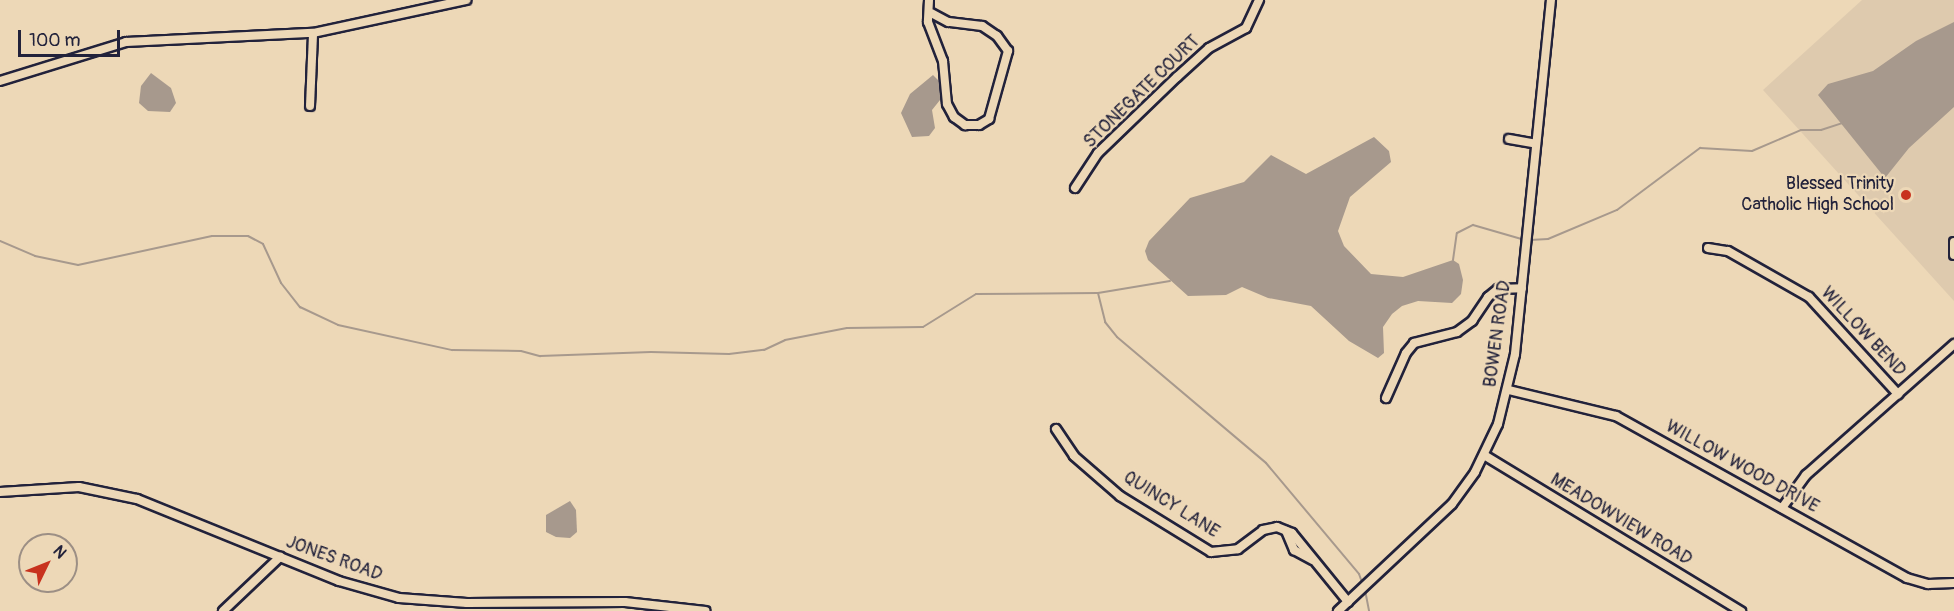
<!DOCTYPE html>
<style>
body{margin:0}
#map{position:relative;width:1954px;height:611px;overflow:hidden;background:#edd8b7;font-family:Pangolin,sans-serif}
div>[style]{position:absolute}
.built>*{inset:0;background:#decaae}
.water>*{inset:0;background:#a7998d}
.stream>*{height:2px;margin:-1px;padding:0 1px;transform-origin:1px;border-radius:1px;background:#a7998d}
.roads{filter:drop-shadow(2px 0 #22223b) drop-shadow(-2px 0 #22223b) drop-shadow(0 2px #22223b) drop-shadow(0 -2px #22223b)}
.minor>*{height:8px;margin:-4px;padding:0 4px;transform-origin:4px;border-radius:4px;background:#edd8b7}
.dots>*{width:16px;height:16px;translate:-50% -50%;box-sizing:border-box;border:3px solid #edd8b7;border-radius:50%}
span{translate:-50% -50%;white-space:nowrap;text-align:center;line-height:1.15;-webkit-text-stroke:4.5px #edd8b7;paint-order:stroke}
.street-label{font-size:18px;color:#22223b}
.poi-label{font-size:18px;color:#22223b}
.right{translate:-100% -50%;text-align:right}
.north{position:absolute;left:18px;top:533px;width:60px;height:60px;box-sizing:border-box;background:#edd8b7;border:2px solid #9c8f85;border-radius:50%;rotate:47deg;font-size:16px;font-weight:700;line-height:24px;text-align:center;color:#22223b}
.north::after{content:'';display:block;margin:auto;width:21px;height:27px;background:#c8321e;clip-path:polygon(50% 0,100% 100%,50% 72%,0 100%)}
.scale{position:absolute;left:18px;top:30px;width:102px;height:27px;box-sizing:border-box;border:3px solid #22223b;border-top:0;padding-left:8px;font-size:18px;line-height:21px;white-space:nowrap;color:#22223b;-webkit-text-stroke:4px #edd8b7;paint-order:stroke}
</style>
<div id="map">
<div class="built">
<i style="clip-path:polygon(1862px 0,1954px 0,1954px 301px,1763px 90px)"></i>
</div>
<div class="water">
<i style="clip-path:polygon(1954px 22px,1954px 107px,1909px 148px,1885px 178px,1818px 95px,1828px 84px,1873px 71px,1916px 41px)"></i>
<i style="clip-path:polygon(151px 73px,171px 88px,176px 103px,170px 112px,148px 111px,139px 103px,141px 86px)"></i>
<i style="clip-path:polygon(933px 75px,943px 85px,940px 100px,932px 110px,935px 128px,929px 136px,912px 137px,901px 113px,910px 94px)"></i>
<i style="clip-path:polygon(1374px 137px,1389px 151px,1391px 162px,1350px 197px,1338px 231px,1344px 246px,1371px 274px,1403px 277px,1453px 260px,1459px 264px,1463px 280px,1461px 294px,1452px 303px,1418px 301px,1402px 306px,1392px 314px,1383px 327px,1384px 353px,1378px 358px,1349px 341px,1311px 306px,1268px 298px,1242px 287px,1226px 295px,1188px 296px,1148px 260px,1145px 251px,1149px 241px,1190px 198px,1244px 182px,1271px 155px,1306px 174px)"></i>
<i style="clip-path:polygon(570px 501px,576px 510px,577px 532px,570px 538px,556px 537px,546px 532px,546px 515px)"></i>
</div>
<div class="stream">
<i style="left:1530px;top:240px;width:18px;rotate:-3deg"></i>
<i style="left:1548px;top:239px;width:75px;rotate:-22.8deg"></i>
<i style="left:1617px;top:210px;width:104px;rotate:-36.8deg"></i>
<i style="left:1700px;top:148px;width:52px;rotate:3.3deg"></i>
<i style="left:1752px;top:151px;width:53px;rotate:-23.2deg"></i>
<i style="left:1801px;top:130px;width:20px"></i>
<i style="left:1821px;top:130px;width:23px;rotate:-18deg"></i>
<i style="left:0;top:241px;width:38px;rotate:23deg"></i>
<i style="left:35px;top:256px;width:44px;rotate:11.8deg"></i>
<i style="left:78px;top:265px;width:137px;rotate:-12.2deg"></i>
<i style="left:212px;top:236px;width:36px"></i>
<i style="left:248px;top:236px;width:17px;rotate:28deg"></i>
<i style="left:263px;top:244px;width:43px;rotate:65.2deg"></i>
<i style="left:281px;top:283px;width:31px;rotate:52deg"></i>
<i style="left:300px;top:307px;width:42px;rotate:25.3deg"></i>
<i style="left:338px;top:325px;width:117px;rotate:12.4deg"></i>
<i style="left:452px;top:350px;width:69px;rotate:0.8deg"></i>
<i style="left:521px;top:351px;width:20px;rotate:15deg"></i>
<i style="left:540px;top:356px;width:111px;rotate:-2.1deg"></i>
<i style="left:651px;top:352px;width:78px;rotate:1.5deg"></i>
<i style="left:729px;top:354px;width:35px;rotate:-7deg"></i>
<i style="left:764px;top:350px;width:23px;rotate:-25deg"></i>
<i style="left:785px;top:340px;width:63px;rotate:-11deg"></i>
<i style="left:847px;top:328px;width:76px;rotate:-0.8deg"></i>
<i style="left:923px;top:327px;width:62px;rotate:-31.9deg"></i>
<i style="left:976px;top:294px;width:122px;rotate:-0.5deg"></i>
<i style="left:1098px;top:293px;width:73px;rotate:-9.5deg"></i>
<i style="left:1453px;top:260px;width:27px;rotate:-82deg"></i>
<i style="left:1457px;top:233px;width:18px;rotate:-27deg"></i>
<i style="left:1473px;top:225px;width:54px;rotate:16.1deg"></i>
<i style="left:1098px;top:293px;width:30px;rotate:76deg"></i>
<i style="left:1105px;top:322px;width:19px;rotate:51deg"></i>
<i style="left:1117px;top:337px;width:195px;rotate:40.2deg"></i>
<i style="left:1266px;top:463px;width:145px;rotate:50deg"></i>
<i style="left:1359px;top:574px;width:12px;rotate:70deg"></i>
<i style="left:1365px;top:590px;width:21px;rotate:79deg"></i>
</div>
<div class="roads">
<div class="minor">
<i style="left:929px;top:0;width:22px;rotate:93deg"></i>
<i style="left:928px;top:22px;width:42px;rotate:69deg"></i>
<i style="left:943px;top:61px;width:43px;rotate:84.7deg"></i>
<i style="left:947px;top:104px;width:15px;rotate:62deg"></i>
<i style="left:954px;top:117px;width:14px;rotate:36deg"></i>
<i style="left:965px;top:125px;width:14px"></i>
<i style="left:979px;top:125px;width:12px;rotate:-31deg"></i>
<i style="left:989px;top:119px;width:71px;rotate:-74.4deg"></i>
<i style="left:1008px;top:51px;width:19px;rotate:-126deg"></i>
<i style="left:997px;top:36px;width:18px;rotate:-146deg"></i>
<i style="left:982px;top:26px;width:34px;rotate:-173deg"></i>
<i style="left:948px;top:22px;width:19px;rotate:-152deg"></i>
<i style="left:0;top:81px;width:132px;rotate:-17.2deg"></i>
<i style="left:126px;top:42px;width:187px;rotate:-2.8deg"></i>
<i style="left:313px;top:33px;width:157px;rotate:-12.2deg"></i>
<i style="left:310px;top:106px;width:73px;rotate:-87.6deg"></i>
<i style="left:1509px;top:139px;width:27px;rotate:10deg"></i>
<i style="left:1075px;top:188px;width:42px;rotate:-56.7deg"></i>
<i style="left:1098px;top:153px;width:110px;rotate:-43.9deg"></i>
<i style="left:1177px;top:77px;width:43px;rotate:-42.2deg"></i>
<i style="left:1209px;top:48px;width:42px;rotate:-28.4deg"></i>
<i style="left:1246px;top:28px;width:31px;rotate:-65deg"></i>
<i style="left:1954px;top:242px;width:13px;rotate:90deg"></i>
<i style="left:1708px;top:248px;width:20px;rotate:9deg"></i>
<i style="left:1728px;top:251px;width:93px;rotate:29.6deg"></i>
<i style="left:1809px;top:297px;width:132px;rotate:47.5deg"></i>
<i style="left:1509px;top:390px;width:110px;rotate:13.7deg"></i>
<i style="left:1616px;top:416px;width:333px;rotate:29.1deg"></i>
<i style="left:1907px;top:578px;width:22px;rotate:16deg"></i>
<i style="left:1928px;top:584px;width:26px;rotate:-2deg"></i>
<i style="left:1386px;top:398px;width:49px;rotate:-66deg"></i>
<i style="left:1406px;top:353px;width:13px;rotate:-51deg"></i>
<i style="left:1414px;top:343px;width:44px;rotate:-14.3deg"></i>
<i style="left:1457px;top:332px;width:19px;rotate:-36deg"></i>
<i style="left:1472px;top:321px;width:29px;rotate:-56deg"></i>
<i style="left:1488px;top:297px;width:13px;rotate:-39deg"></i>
<i style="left:1498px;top:289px;width:24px;rotate:-2deg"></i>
<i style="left:1056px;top:429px;width:32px;rotate:56deg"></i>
<i style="left:1074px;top:456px;width:61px;rotate:41deg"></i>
<i style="left:1120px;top:496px;width:107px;rotate:31.6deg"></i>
<i style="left:1211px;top:552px;width:27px;rotate:-6deg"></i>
<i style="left:1238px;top:549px;width:31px;rotate:-37deg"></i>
<i style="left:1263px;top:530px;width:14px;rotate:-12deg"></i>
<i style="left:1277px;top:527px;width:16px;rotate:22deg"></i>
<i style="left:1292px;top:533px;width:89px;rotate:50.9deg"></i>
<i style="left:1484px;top:455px;width:301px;rotate:31.3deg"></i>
<i style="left:0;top:492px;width:79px;rotate:-3.6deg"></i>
<i style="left:79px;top:487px;width:59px;rotate:11.7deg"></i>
<i style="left:137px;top:499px;width:218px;rotate:22.1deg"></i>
<i style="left:339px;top:581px;width:62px;rotate:15.8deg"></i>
<i style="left:399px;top:598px;width:68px;rotate:4.2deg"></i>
<i style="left:467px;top:603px;width:158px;rotate:-0.4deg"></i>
<i style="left:625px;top:602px;width:81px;rotate:6.4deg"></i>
<i style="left:1782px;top:508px;width:41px;rotate:-54deg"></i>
<i style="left:1806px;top:475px;width:198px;rotate:-41.5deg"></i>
<i style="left:1286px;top:531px;width:21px;rotate:67deg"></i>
<i style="left:1294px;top:550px;width:21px;rotate:28deg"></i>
<i style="left:223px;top:611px;width:79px;rotate:-43.5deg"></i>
<i style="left:1338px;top:611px;width:156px;rotate:-43.2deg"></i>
<i style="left:1452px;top:504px;width:39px;rotate:-54deg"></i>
<i style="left:1475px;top:472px;width:53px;rotate:-64.4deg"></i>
<i style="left:1498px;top:424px;width:72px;rotate:-76.3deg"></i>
<i style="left:1515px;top:354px;width:356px;rotate:-84.2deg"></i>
</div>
</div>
<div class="dots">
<i style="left:1906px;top:195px;background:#c8321e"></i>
</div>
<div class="street-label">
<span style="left:1142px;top:92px;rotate:-44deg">STONEGATE COURT</span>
<span style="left:1863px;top:332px;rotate:47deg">WILLOW BEND</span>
<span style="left:1498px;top:334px;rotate:-82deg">BOWEN ROAD</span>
<span style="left:1742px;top:467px;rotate:29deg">WILLOW WOOD DRIVE</span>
<span style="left:1171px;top:505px;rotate:32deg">QUINCY LANE</span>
<span style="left:1621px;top:520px;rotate:31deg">MEADOWVIEW ROAD</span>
<span style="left:334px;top:559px;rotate:20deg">JONES ROAD</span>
</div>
<div class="poi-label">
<span class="right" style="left:1894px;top:195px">Blessed Trinity<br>Catholic High School</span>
</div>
<div class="north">N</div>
<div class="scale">100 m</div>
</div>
